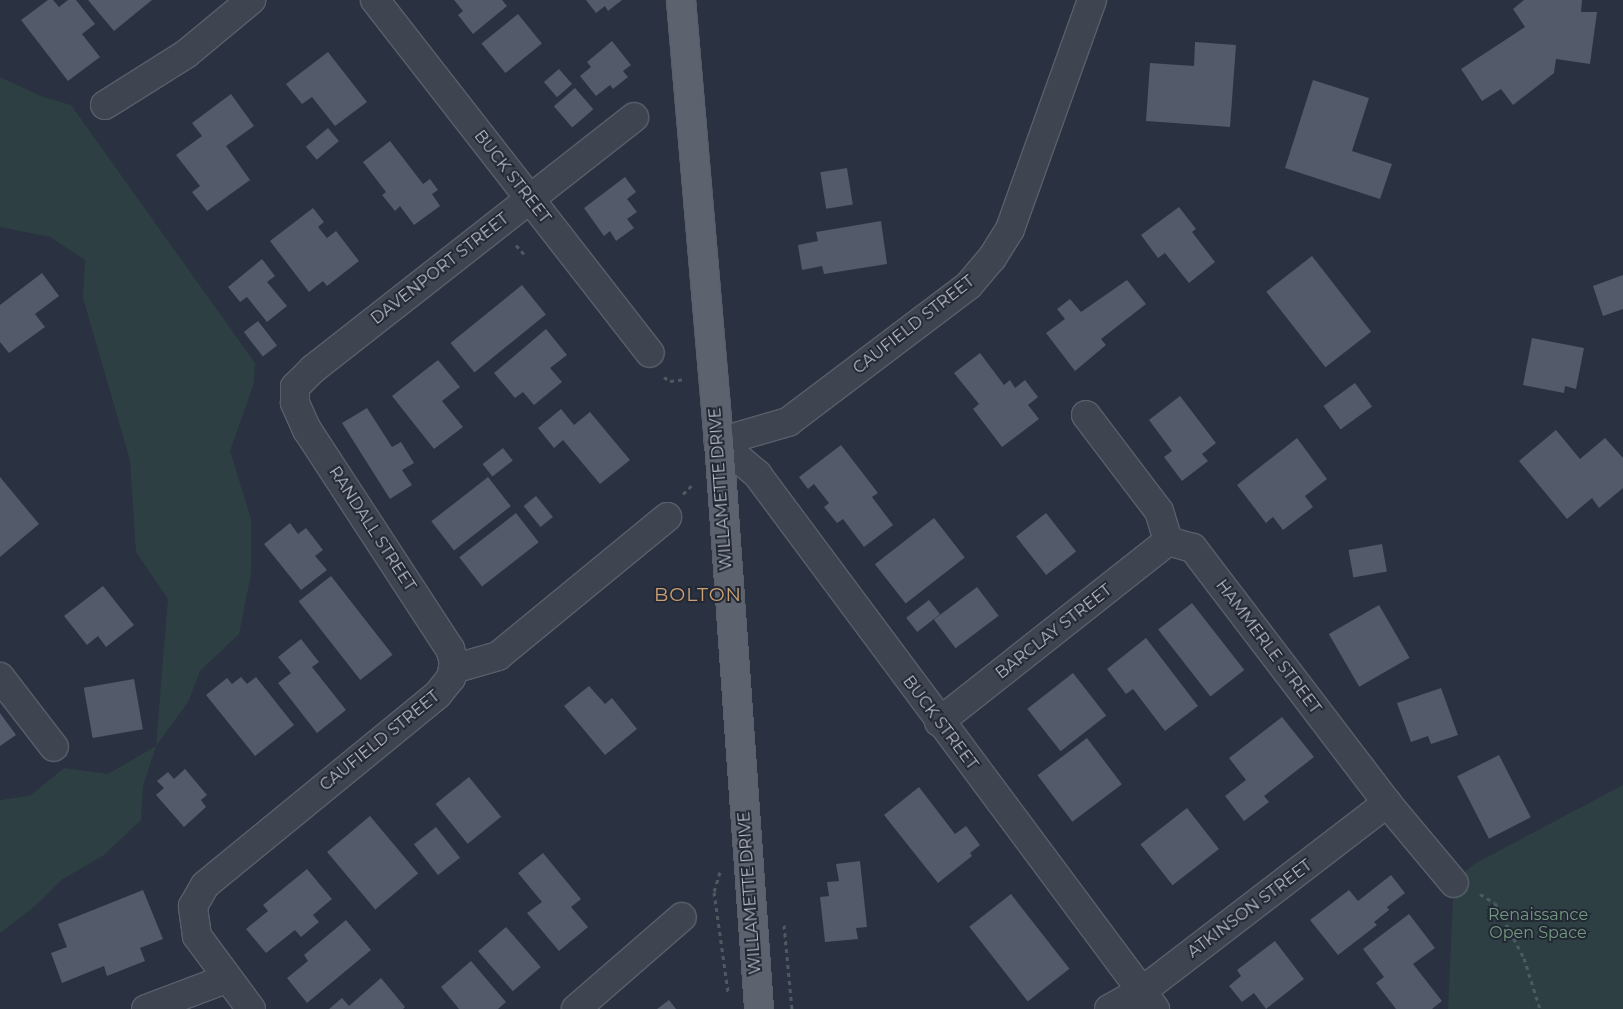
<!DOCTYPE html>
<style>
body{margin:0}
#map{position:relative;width:1623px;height:1009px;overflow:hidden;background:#2a3140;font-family:Montserrat,sans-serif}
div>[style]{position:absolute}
.green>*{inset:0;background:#2d3f42}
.building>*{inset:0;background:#535a6a;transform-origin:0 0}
.path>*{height:3px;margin-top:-1.5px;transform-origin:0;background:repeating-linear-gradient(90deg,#4c5b5f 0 4px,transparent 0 8px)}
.roads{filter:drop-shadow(1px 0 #585f6a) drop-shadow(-1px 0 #585f6a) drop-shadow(0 1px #585f6a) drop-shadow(0 -1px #585f6a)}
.minor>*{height:28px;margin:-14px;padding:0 14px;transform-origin:14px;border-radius:14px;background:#3e4450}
.major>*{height:28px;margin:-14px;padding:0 14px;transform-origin:14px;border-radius:14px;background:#5c636f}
span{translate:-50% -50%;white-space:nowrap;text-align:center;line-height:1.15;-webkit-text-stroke:4px #222935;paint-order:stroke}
.street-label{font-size:16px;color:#babfca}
.park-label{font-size:16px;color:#74987f}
.quarter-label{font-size:19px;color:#cba075;letter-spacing:1px}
</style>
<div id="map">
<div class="green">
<i style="clip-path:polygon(0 77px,43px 97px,71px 105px,255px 363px,254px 383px,230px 451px,251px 519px,251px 574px,239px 634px,200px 671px,188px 702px,156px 746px,143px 786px,141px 820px,104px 855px,61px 880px,35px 906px,0 933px,0 800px,30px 796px,64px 768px,108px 774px,156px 746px,168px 599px,136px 552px,130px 460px,83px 298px,85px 260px,50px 237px,0 227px)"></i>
<i style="clip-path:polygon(1623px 785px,1623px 1009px,1448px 1009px,1454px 880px,1476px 863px)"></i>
</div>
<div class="building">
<i style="clip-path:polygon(48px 0,53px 0,59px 7px,68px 0,76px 0,95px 24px,82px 34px,100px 57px,68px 81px,21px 20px)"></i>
<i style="clip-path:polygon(88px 0,152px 0,114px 31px)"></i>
<i style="clip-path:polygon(454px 0,502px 0,507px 6px,473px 34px,458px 15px,463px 11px)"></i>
<i style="clip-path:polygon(586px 0,622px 0,608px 11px,605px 6px,596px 13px)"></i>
<i style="clip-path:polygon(1524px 0,1582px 0,1581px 12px,1597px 12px,1590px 64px,1556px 59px,1554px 73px,1513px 105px,1501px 89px,1482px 101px,1461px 69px,1525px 27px,1513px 9px)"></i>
<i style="left:518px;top:14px;width:38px;height:47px;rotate:51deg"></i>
<i style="clip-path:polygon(612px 41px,631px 65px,623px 71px,628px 77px,613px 89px,610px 85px,596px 96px,580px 76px,591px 67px,587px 62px)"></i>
<i style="clip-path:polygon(1195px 42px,1236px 45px,1230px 127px,1146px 121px,1150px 63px,1194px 66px)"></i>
<i style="clip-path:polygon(328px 52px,367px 102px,335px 126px,312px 97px,302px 104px,286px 84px)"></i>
<i style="left:559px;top:69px;width:20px;height:20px;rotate:49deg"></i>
<i style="clip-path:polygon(1313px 80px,1369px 98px,1352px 151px,1392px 164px,1380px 199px,1285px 168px)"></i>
<i style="left:575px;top:88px;width:28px;height:28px;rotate:49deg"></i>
<i style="clip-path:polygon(231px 94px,254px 126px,226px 146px,250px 180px,207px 211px,192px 192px,200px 186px,176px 155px,202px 136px,192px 123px)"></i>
<i style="left:328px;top:128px;width:17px;height:29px;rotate:50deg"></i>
<i style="clip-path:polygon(390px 141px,423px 184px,430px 179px,438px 190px,432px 194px,440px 206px,414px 225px,400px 206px,395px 211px,382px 195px,386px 192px,363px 162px)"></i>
<i style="left:847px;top:168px;width:37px;height:27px;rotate:81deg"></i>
<i style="clip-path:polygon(625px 177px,636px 192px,627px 199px,637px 212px,627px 219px,634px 228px,616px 241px,610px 231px,604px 236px,584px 208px)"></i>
<i style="clip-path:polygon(1179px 207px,1196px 229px,1192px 232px,1215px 262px,1189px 283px,1165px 253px,1158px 258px,1141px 235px)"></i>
<i style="clip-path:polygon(313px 208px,324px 222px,318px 227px,327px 238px,336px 231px,359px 261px,327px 286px,323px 281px,309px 292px,270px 241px)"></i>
<i style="clip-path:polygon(881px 221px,887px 264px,824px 274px,822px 266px,802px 270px,798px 245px,818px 241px,816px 232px)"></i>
<i style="left:1312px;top:256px;width:96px;height:58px;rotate:52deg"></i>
<i style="clip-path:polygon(262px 259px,275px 276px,267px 282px,287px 306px,267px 322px,247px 297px,240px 302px,228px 287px)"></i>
<i style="clip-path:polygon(42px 273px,59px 296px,35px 314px,45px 327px,9px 353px,0 342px,0 305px)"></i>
<i style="clip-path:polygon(1623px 275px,1623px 309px,1603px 316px,1593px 286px)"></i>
<i style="clip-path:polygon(1127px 280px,1146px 304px,1101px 339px,1106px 345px,1075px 371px,1046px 333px,1065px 319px,1057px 309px,1070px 299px,1081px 312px)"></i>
<i style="left:522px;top:285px;width:38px;height:92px;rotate:51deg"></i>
<i style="left:258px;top:321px;width:31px;height:18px;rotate:52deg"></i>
<i style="clip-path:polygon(546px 329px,567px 355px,550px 368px,562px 382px,534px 405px,523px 392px,515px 398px,494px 373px)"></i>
<i style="clip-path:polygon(1532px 338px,1584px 348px,1576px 389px,1565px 386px,1564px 393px,1523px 385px)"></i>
<i style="clip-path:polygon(980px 353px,1004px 385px,1010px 380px,1015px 388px,1025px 380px,1038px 397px,1028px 405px,1039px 419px,1002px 447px,973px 409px,979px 404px,954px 373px)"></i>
<i style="clip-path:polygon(438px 360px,460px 387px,442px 401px,463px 427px,434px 449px,392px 396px)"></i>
<i style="left:1355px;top:383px;width:29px;height:39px;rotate:54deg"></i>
<i style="clip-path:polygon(1180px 396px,1216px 443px,1202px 454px,1208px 461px,1182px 481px,1164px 457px,1172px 451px,1149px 420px)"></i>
<i style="clip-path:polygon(367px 408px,392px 447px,401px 442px,414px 463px,402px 470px,412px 485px,390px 499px,342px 423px)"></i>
<i style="clip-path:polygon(561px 409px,574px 425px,590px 412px,630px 460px,600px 484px,563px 440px,554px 448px,538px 428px)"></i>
<i style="clip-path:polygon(1556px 430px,1580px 459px,1605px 438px,1623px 458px,1623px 488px,1599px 508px,1592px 498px,1567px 519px,1519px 461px)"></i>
<i style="clip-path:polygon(1297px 438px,1327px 479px,1305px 496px,1313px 507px,1283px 530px,1273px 517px,1266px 523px,1237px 485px)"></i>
<i style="clip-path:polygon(841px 445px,878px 493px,872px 497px,893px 525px,864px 547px,843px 519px,837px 523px,824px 507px,829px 503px,814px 484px,808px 489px,799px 477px)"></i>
<i style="left:503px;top:448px;width:16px;height:26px;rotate:52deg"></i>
<i style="clip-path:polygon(0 477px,39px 524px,0 557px)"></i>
<i style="left:488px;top:477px;width:37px;height:72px;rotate:52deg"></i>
<i style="left:536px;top:496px;width:27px;height:16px;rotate:51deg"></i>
<i style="left:516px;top:513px;width:37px;height:72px;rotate:52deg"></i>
<i style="left:1046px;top:513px;width:49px;height:38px;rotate:52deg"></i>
<i style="left:934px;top:518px;width:50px;height:75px;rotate:52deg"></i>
<i style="clip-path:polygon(290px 523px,298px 534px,306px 528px,323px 550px,315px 556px,327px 570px,301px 590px,264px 544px)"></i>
<i style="left:1382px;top:544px;width:28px;height:34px;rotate:80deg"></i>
<i style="left:331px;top:576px;width:100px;height:41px;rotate:52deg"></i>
<i style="clip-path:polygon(103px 586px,134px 625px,106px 647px,98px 636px,87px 645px,64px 616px)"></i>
<i style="left:977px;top:587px;width:36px;height:54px;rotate:53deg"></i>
<i style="left:929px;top:600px;width:18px;height:29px;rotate:52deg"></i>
<i style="left:1192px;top:603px;width:85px;height:43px;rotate:52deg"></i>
<i style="left:1379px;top:605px;width:61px;height:58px;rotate:60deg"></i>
<i style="clip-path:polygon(1146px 638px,1198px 706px,1165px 731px,1133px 689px,1126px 694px,1107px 669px)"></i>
<i style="clip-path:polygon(301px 639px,319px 662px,312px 667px,346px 710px,317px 733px,278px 683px,291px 673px,278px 657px)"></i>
<i style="left:1073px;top:673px;width:54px;height:58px;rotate:52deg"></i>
<i style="clip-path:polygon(241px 677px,247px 684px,256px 677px,294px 725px,255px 756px,206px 695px,227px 678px,232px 684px)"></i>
<i style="left:134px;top:679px;width:51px;height:51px;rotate:80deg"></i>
<i style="clip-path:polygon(589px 686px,605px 704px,612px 698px,637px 729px,605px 755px,564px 706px)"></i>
<i style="clip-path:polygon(1441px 688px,1458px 735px,1431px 744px,1428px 736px,1411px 742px,1397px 703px)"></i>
<i style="clip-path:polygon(0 713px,16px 735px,0 746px)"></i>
<i style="clip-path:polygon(1282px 717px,1314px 757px,1264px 796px,1269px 802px,1244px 821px,1225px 796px,1246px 780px,1229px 758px)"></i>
<i style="left:1087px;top:738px;width:58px;height:62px;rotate:53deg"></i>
<i style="left:1499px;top:755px;width:70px;height:47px;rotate:63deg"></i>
<i style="clip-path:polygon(185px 769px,207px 795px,201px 800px,206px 807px,184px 827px,156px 795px,164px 788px,157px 781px,168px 772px,174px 779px)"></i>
<i style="left:469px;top:777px;width:51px;height:43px;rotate:51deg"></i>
<i style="clip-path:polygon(919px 787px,955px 834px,966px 826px,980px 845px,970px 853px,972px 856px,938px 883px,884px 815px)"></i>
<i style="left:1187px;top:808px;width:52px;height:59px;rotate:52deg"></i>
<i style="left:370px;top:816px;width:75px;height:56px;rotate:50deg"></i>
<i style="left:436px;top:827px;width:39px;height:28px;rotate:52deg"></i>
<i style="clip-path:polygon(543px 853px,581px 899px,571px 907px,588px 927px,559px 951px,527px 913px,542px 902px,518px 873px)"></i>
<i style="clip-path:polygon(860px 861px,867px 927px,856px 928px,858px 939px,825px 942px,820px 897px,829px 896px,827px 882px,839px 881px,836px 864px)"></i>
<i style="clip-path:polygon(307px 869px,332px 899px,313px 915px,319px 922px,301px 937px,295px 930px,266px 953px,246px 929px,268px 911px,263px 905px)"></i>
<i style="clip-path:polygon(1391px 875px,1405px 893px,1387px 907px,1389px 910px,1374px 922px,1377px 925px,1338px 955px,1310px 920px,1349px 890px,1358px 901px)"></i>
<i style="clip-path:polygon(143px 890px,163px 939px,140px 948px,145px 961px,107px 976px,104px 966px,62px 983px,51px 953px,67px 947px,58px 924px)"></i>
<i style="left:1011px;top:894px;width:95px;height:53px;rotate:52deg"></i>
<i style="clip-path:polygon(1409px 914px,1435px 948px,1413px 964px,1442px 1001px,1432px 1009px,1396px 1009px,1376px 983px,1384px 977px,1363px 949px)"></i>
<i style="clip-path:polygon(346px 920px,371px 950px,307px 1003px,287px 978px,308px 961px,304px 955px)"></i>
<i style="left:506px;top:927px;width:53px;height:37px;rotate:49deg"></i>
<i style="clip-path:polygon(1275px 941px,1304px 979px,1266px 1009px,1254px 993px,1242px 1002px,1229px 986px,1241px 976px,1237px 970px)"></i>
<i style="clip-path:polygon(471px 961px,506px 1002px,498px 1009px,459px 1009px,441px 987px)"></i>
<i style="clip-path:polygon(381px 978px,405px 1007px,403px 1009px,329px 1009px,342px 998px,349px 1006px)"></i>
<i style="clip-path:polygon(669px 1000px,676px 1009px,657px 1009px)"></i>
</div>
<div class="path">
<i style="left:516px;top:245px;width:12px;rotate:48deg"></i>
<i style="left:664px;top:377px;width:7px;rotate:34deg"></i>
<i style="left:670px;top:381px;width:16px;rotate:-7deg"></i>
<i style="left:683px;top:494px;width:16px;rotate:-45deg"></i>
<i style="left:720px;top:872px;width:21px;rotate:107deg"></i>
<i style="left:714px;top:892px;width:101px;rotate:82deg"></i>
<i style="left:1480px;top:894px;width:17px;rotate:31deg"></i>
<i style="left:1495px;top:903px;width:62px;rotate:62.2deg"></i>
<i style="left:1524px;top:958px;width:53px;rotate:72.6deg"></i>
<i style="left:784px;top:925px;width:84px;rotate:84.6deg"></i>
</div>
<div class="roads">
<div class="minor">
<i style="left:375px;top:0;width:447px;rotate:52.1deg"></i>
<i style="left:105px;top:105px;width:96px;rotate:-32.2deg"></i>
<i style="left:186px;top:54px;width:85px;rotate:-39.7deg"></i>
<i style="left:1086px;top:415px;width:121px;rotate:52.8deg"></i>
<i style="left:1159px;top:511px;width:31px;rotate:73deg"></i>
<i style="left:1168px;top:541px;width:26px;rotate:16deg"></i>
<i style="left:1193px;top:548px;width:320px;rotate:52.7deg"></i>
<i style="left:1387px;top:803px;width:104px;rotate:50.1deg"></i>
<i style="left:719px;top:442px;width:50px;rotate:40.1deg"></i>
<i style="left:757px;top:474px;width:667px;rotate:53.35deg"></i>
<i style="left:719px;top:442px;width:72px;rotate:-16.2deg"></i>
<i style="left:788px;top:422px;width:227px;rotate:-37.1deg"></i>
<i style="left:969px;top:285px;width:35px;rotate:-50deg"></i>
<i style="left:992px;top:258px;width:34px;rotate:-58deg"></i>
<i style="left:1010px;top:229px;width:243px;rotate:-70.3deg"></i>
<i style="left:453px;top:669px;width:47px;rotate:-16.1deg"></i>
<i style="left:498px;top:656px;width:219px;rotate:-39.4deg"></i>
<i style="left:0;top:677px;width:88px;rotate:52.4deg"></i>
<i style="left:939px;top:722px;width:292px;rotate:-38.3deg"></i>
<i style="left:146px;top:1009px;width:85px;rotate:-20.6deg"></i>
<i style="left:251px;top:1009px;width:91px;rotate:-126.5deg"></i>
<i style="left:197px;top:936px;width:30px;rotate:-98deg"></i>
<i style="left:193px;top:906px;width:24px;rotate:-60deg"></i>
<i style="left:205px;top:885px;width:301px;rotate:-39.3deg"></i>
<i style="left:438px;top:694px;width:21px;rotate:-51deg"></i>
<i style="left:451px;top:678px;width:16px;rotate:-79deg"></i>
<i style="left:454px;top:662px;width:14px;rotate:-107deg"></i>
<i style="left:450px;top:649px;width:262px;rotate:-123.1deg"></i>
<i style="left:307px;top:430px;width:30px;rotate:-114deg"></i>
<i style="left:295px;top:403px;width:16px;rotate:-90deg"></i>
<i style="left:295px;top:387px;width:25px;rotate:-45deg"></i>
<i style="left:313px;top:369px;width:408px;rotate:-38.1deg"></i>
<i style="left:576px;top:1009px;width:140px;rotate:-41deg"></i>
<i style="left:1109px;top:1009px;width:38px;rotate:-29deg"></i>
<i style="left:1142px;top:991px;width:309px;rotate:-37.5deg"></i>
</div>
<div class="major">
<i style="left:681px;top:0;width:444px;rotate:85.1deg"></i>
<i style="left:719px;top:442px;width:568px;rotate:85.96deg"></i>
</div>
</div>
<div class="street-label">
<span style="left:512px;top:177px;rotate:52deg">BUCK STREET</span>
<span style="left:440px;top:269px;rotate:-38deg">DAVENPORT STREET</span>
<span style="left:914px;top:325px;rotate:-38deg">CAUFIELD STREET</span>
<span style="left:721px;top:489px;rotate:-94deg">WILLAMETTE DRIVE</span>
<span style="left:372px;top:529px;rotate:57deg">RANDALL STREET</span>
<span style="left:1054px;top:632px;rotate:-38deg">BARCLAY STREET</span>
<span style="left:1268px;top:647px;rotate:53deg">HAMMERLE STREET</span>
<span style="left:940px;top:723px;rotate:53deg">BUCK STREET</span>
<span style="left:380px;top:741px;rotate:-39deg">CAUFIELD STREET</span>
<span style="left:750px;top:893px;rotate:-94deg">WILLAMETTE DRIVE</span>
<span style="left:1250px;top:909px;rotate:-37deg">ATKINSON STREET</span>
</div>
<div class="park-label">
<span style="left:1538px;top:924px">Renaissance<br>Open Space</span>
</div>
<div class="quarter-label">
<span style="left:698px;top:595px">BOLTON</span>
</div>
</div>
